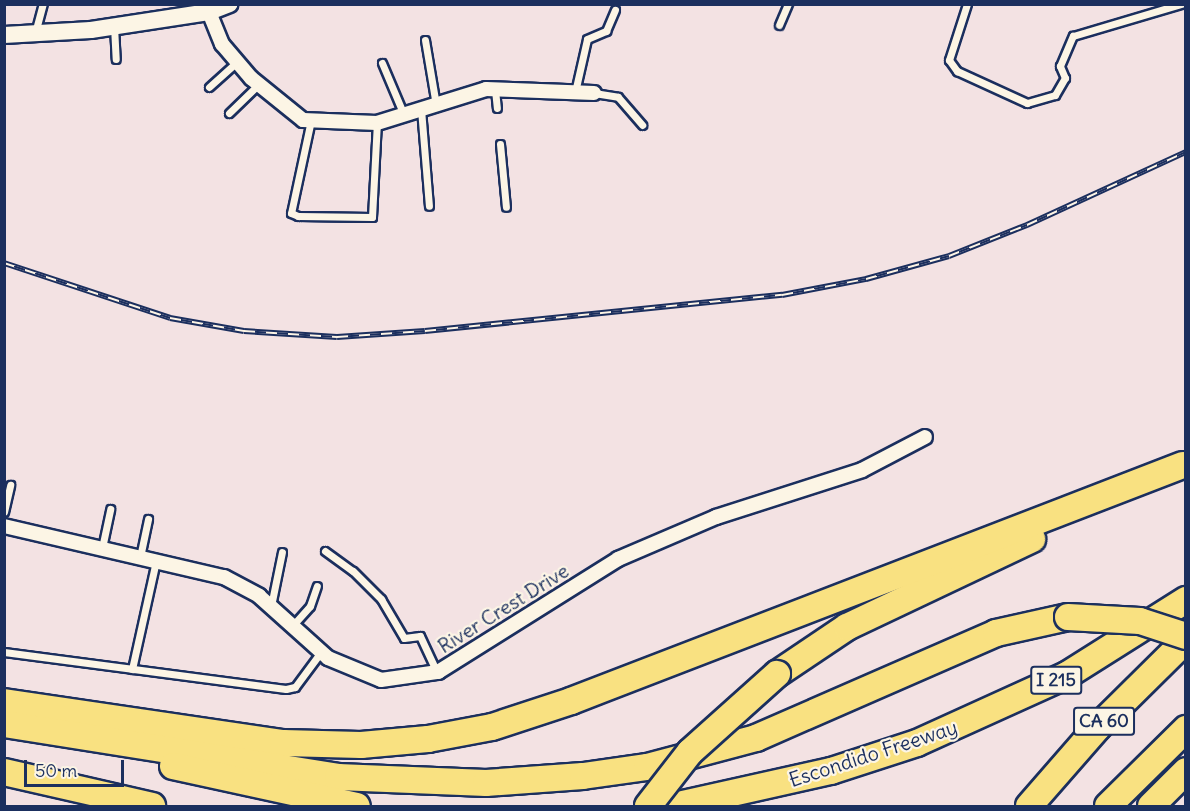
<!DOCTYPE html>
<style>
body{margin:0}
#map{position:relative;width:1190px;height:811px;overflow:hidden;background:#f3e2e3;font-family:Delius,sans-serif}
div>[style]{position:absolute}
.roads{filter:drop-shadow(2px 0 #1b2f5e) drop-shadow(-2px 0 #1b2f5e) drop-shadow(0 2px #1b2f5e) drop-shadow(0 -2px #1b2f5e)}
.service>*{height:7px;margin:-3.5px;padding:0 3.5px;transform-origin:3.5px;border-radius:3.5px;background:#fcf5e5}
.minor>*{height:14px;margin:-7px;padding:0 7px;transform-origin:7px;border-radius:7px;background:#fcf5e5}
.tertiary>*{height:16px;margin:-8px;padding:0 8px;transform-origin:8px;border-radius:8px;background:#fcf5e5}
.motorway>*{height:26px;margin:-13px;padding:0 13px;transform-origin:13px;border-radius:13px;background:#f9e181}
.rail>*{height:6px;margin-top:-3px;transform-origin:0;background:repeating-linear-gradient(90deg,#fcf5e5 0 11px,#1b2f5e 0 22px);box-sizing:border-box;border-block:2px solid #1b2f5e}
.bridges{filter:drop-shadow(2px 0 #1b2f5e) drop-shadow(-2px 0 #1b2f5e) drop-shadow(0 2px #1b2f5e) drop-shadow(0 -2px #1b2f5e)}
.motorway-bridge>*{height:26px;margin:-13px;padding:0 13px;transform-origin:13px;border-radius:13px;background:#f9e181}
span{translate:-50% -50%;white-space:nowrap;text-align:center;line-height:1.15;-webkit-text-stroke:4.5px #fcf5e5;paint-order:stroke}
.shield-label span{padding:2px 4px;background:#fcf5e5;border:2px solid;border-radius:4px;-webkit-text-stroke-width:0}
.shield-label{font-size:18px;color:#1b2f5e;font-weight:700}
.street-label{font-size:20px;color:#1b2f5e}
.frame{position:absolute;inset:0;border:6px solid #1b2f5e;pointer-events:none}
.scale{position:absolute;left:24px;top:760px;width:100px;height:27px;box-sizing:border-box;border:3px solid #1b2f5e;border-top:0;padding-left:8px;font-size:18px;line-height:21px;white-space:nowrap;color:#1b2f5e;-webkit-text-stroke:4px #fcf5e5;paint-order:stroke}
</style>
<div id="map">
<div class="roads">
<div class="service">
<i style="left:967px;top:4px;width:59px;rotate:107.8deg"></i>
<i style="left:949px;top:60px;width:14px;rotate:54deg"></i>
<i style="left:957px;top:71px;width:77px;rotate:24.6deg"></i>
<i style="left:1027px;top:103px;width:29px;rotate:-16deg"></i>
<i style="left:1055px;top:95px;width:20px;rotate:-60deg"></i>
<i style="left:1065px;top:78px;width:13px;rotate:-113deg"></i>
<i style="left:1060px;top:66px;width:33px;rotate:-67deg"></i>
<i style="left:1073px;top:36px;width:113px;rotate:-16.5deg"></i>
<i style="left:779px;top:25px;width:23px;rotate:-67deg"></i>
<i style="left:114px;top:26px;width:33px;rotate:87deg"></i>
<i style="left:35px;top:33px;width:30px;rotate:-75deg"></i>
<i style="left:425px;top:40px;width:66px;rotate:80.4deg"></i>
<i style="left:382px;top:63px;width:56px;rotate:67.1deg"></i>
<i style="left:209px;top:87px;width:38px;rotate:-42deg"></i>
<i style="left:495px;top:90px;width:18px;rotate:84deg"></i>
<i style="left:575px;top:92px;width:54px;rotate:-77.2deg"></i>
<i style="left:587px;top:39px;width:21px;rotate:-23deg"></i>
<i style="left:606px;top:31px;width:23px;rotate:-67deg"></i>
<i style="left:594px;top:93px;width:24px;rotate:9deg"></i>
<i style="left:618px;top:97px;width:37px;rotate:49deg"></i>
<i style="left:421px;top:109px;width:97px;rotate:85.3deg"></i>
<i style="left:229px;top:113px;width:42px;rotate:-44deg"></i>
<i style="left:311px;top:120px;width:95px;rotate:102.1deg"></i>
<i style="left:291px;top:213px;width:8px;rotate:23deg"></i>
<i style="left:298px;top:216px;width:74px;rotate:0.8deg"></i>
<i style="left:372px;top:217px;width:94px;rotate:-87deg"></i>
<i style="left:500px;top:144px;width:63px;rotate:84.6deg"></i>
<i style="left:4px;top:512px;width:28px;rotate:-77deg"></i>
<i style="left:102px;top:548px;width:40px;rotate:-78deg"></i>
<i style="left:325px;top:551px;width:34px;rotate:36deg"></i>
<i style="left:353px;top:571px;width:40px;rotate:45deg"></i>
<i style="left:381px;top:599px;width:45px;rotate:59.5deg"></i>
<i style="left:404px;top:638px;width:16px;rotate:-7deg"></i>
<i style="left:420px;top:636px;width:40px;rotate:65deg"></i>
<i style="left:140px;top:557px;width:39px;rotate:-78deg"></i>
<i style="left:271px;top:606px;width:55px;rotate:-78.5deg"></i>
<i style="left:293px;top:625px;width:25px;rotate:-48deg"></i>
<i style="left:310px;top:606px;width:21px;rotate:-71deg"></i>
<i style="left:4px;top:652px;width:284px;rotate:7.5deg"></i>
<i style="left:286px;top:689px;width:9px;rotate:-13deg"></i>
<i style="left:295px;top:687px;width:44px;rotate:-53.4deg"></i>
<i style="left:132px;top:669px;width:111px;rotate:-77.5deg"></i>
</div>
<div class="minor">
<i style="left:209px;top:12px;width:35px;rotate:68deg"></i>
<i style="left:222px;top:44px;width:45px;rotate:49.5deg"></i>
<i style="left:251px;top:78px;width:67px;rotate:38.9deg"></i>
<i style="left:303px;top:120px;width:74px;rotate:2.3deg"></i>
<i style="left:377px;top:123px;width:114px;rotate:-17.3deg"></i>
<i style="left:486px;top:89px;width:108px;rotate:2.1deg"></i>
<i style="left:4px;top:526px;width:226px;rotate:13.1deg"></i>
<i style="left:224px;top:577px;width:40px;rotate:28deg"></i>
<i style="left:259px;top:596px;width:93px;rotate:41.9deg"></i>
<i style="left:328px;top:658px;width:57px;rotate:22.5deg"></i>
<i style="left:381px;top:680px;width:58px;rotate:-8deg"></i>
<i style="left:438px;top:672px;width:213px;rotate:-32.1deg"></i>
<i style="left:618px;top:559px;width:107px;rotate:-23.2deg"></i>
<i style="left:716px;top:517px;width:153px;rotate:-17.8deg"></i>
<i style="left:862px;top:470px;width:71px;rotate:-27.6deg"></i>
</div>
<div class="tertiary">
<i style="left:4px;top:35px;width:87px;rotate:-3.3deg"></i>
<i style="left:91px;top:30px;width:119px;rotate:-8.7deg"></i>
<i style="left:209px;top:12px;width:22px;rotate:-21deg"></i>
</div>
<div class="motorway">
<i style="left:777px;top:674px;width:84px;rotate:-33.9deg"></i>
<i style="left:847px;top:627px;width:205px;rotate:-25.4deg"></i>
<i style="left:4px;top:702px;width:282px;rotate:8.4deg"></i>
<i style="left:283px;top:743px;width:78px;rotate:1.5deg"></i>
<i style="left:361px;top:745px;width:67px;rotate:-5.1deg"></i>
<i style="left:428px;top:739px;width:65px;rotate:-10.6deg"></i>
<i style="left:492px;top:727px;width:83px;rotate:-18.2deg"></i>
<i style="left:571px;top:701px;width:656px;rotate:-21.09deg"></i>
<i style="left:4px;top:724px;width:338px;rotate:9deg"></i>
<i style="left:338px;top:777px;width:148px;rotate:2.3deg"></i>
<i style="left:486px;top:783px;width:97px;rotate:-4.1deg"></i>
<i style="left:583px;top:776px;width:65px;rotate:-8deg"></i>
<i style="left:647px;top:767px;width:113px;rotate:-14.9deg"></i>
<i style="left:756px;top:738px;width:262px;rotate:-23.6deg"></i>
<i style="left:996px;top:633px;width:74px;rotate:-12.5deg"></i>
<i style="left:173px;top:766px;width:188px;rotate:12.3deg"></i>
<i style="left:4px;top:772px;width:152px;rotate:12.9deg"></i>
<i style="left:674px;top:806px;width:161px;rotate:-12.6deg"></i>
<i style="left:831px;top:771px;width:90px;rotate:-18deg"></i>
<i style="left:917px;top:743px;width:165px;rotate:-24.4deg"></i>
<i style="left:1067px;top:675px;width:141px;rotate:-32.2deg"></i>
<i style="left:1029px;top:806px;width:105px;rotate:-48.9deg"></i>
<i style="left:1098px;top:727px;width:124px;rotate:-44.7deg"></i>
<i style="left:1108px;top:806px;width:110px;rotate:-44.6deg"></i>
<i style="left:1151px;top:806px;width:49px;rotate:-45deg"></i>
</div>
</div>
<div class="rail">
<i style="left:4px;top:263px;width:175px;rotate:18.3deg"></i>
<i style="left:170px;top:318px;width:75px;rotate:10deg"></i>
<i style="left:244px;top:331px;width:93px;rotate:3.7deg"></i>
<i style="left:337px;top:337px;width:88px;rotate:-3.9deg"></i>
<i style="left:425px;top:331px;width:359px;rotate:-5.8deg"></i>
<i style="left:782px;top:295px;width:86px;rotate:-10.8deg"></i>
<i style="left:866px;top:279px;width:86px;rotate:-15.5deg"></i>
<i style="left:949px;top:256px;width:84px;rotate:-21.7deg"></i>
<i style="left:1027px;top:225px;width:175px;rotate:-24.7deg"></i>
</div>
<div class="bridges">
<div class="motorway-bridge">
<i style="left:1068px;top:617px;width:72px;rotate:3.2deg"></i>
<i style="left:1140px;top:621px;width:48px;rotate:18.1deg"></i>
<i style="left:648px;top:806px;width:68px;rotate:-52.1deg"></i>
<i style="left:690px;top:752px;width:117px;rotate:-41.9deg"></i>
</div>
</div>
<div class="shield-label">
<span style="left:1056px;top:680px">I 215</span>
<span style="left:1104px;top:721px">CA 60</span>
</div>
<div class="street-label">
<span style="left:503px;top:608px;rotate:-32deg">River Crest Drive</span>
<span style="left:873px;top:753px;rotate:-18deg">Escondido Freeway</span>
</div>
<div class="frame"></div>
<div class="scale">50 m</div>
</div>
